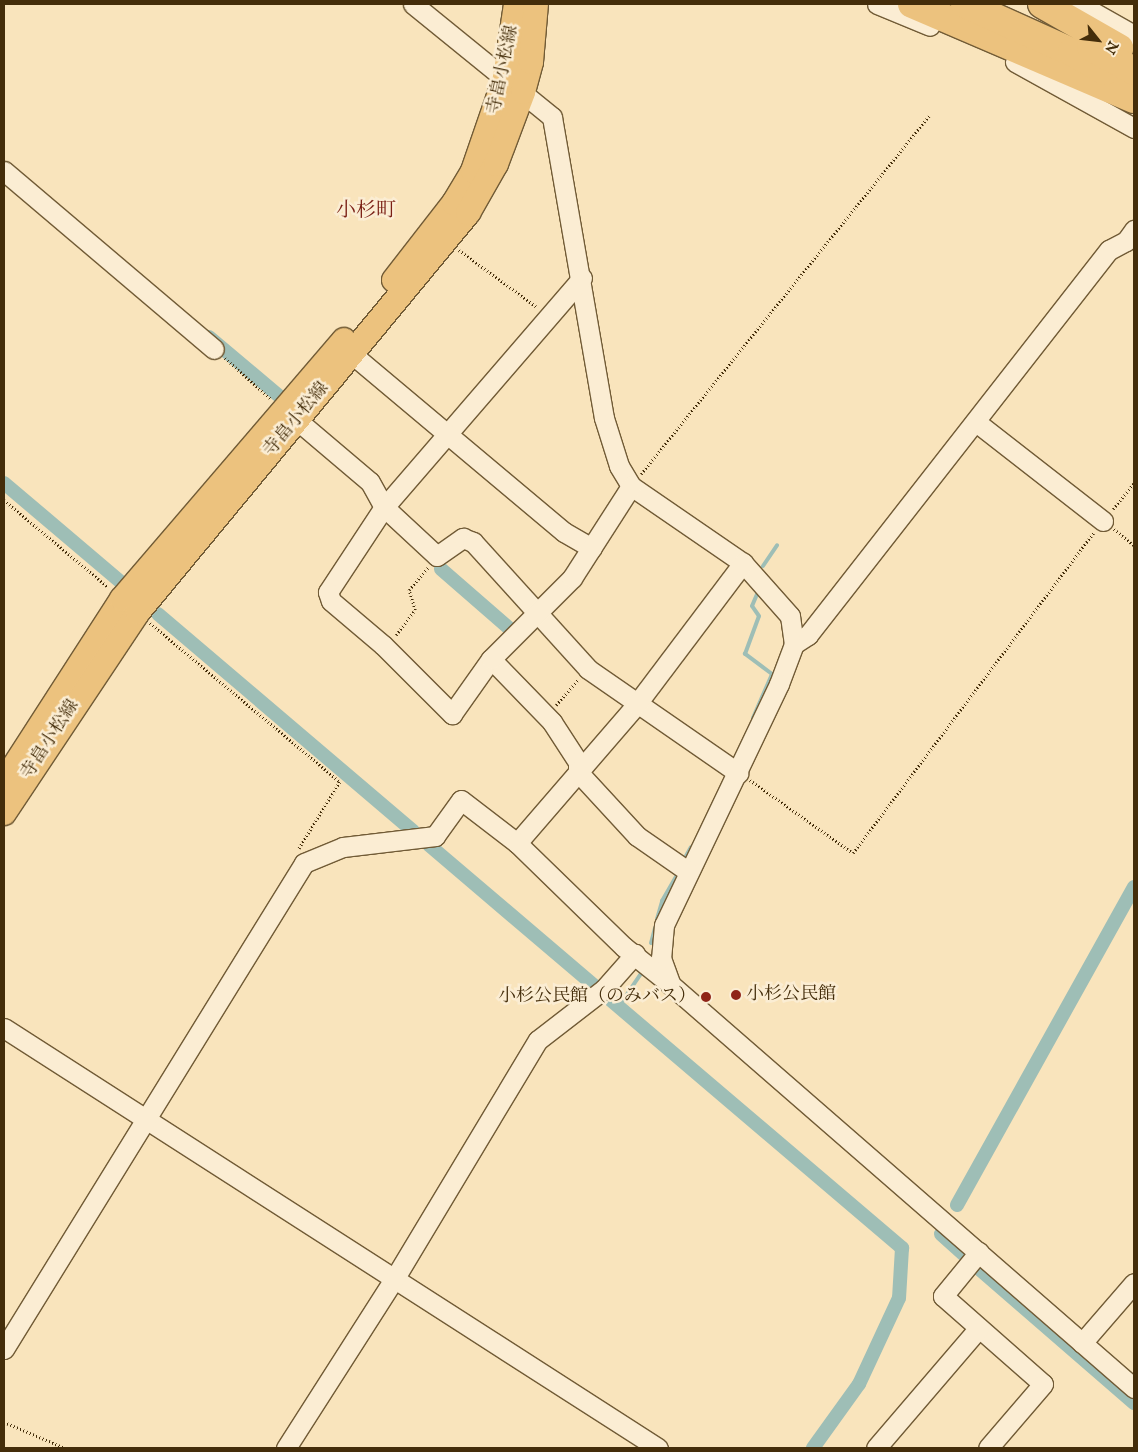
<!DOCTYPE html>
<meta charset="utf-8">
<style>
body{margin:0}
#map{position:relative;width:1138px;height:1452px;overflow:hidden;background:#f9e4bc;font-family:"IM FELL English","Noto Serif JP",serif}
div>[style]{position:absolute}
.stream>*{height:4px;margin:-2px;padding:0 2px;transform-origin:2px;border-radius:2px;background:#9ebeb6}
.canal>*{height:14px;margin:-7px;padding:0 7px;transform-origin:7px;border-radius:7px;background:#9ebeb6}
.path>*{height:2.5px;margin-top:-1.25px;transform-origin:0;background:repeating-linear-gradient(90deg,#442d0a 0 1px,transparent 0 3.5px)}
.roads{filter:drop-shadow(1px 0 #715b36) drop-shadow(-1px 0 #715b36) drop-shadow(0 1px #715b36) drop-shadow(0 -1px #715b36)}
.minor>*{height:19px;margin:-9.5px;padding:0 9.5px;transform-origin:9.5px;border-radius:9.5px;background:#fbedd3}
.major>*{height:24px;margin:-12px;padding:0 12px;transform-origin:12px;border-radius:12px;background:#ecc27e}
.highway>*{height:28px;margin:-14px;padding:0 14px;transform-origin:14px;border-radius:14px;background:#ecc27e}
.dots>*{width:14px;height:14px;translate:-50% -50%;box-sizing:border-box;border:2px solid #fbedd3;border-radius:50%}
span{translate:-50% -50%;white-space:nowrap;text-align:center;line-height:1.15;-webkit-text-stroke:5px #fbedd3;paint-order:stroke}
.street-label{font-size:18px;color:#442d0a}
.poi-label{font-size:18px;color:#442d0a}
.left{translate:0 -50%;text-align:left}
.right{translate:-100% -50%;text-align:right}
.quarter-label{font-size:20px;color:#7a1f14}
.frame{position:absolute;inset:0;border:5px solid #442d0a;pointer-events:none}
.north{position:absolute;left:1073px;top:15px;width:50px;height:50px;-webkit-text-stroke:4px #fbedd3;paint-order:stroke;rotate:119deg;font-size:14px;font-weight:700;line-height:20px;text-align:center;color:#442d0a}
.north::after{content:'';display:block;margin:auto;width:18px;height:22px;background:#442d0a;clip-path:polygon(50% 0,100% 100%,50% 72%,0 100%)}
</style>
<div id="map">
<div class="stream">
<i style="left:763px;top:566px;width:25px;rotate:-56deg"></i>
<i style="left:753px;top:718px;width:48px;rotate:-66.6deg"></i>
<i style="left:772px;top:674px;width:34px;rotate:-143deg"></i>
<i style="left:745px;top:654px;width:40px;rotate:-69.8deg"></i>
<i style="left:759px;top:616px;width:12px;rotate:-125deg"></i>
<i style="left:752px;top:606px;width:15px;rotate:-67deg"></i>
<i style="left:686px;top:856px;width:10px;rotate:-61deg"></i>
<i style="left:657px;top:919px;width:19px;rotate:-74deg"></i>
<i style="left:662px;top:901px;width:32px;rotate:-60deg"></i>
<i style="left:651px;top:943px;width:16px;rotate:-75deg"></i>
<i style="left:619px;top:1006px;width:41px;rotate:-55.9deg"></i>
</div>
<div class="canal">
<i style="left:209px;top:337px;width:92px;rotate:40.1deg"></i>
<i style="left:4px;top:483px;width:155px;rotate:40.3deg"></i>
<i style="left:441px;top:569px;width:91px;rotate:41deg"></i>
<i style="left:158px;top:614px;width:335px;rotate:40.4deg"></i>
<i style="left:429px;top:845px;width:221px;rotate:40.4deg"></i>
<i style="left:606px;top:996px;width:389px;rotate:40.4deg"></i>
<i style="left:902px;top:1248px;width:50px;rotate:93.4deg"></i>
<i style="left:899px;top:1298px;width:95px;rotate:114.9deg"></i>
<i style="left:859px;top:1384px;width:79px;rotate:125.7deg"></i>
<i style="left:957px;top:1205px;width:364px;rotate:-60.9deg"></i>
<i style="left:941px;top:1234px;width:30px;rotate:42deg"></i>
<i style="left:977px;top:1267px;width:208px;rotate:40.9deg"></i>
</div>
<div class="path">
<i style="left:459px;top:250px;width:97px;rotate:36.2deg"></i>
<i style="left:225px;top:358px;width:62px;rotate:41.7deg"></i>
<i style="left:641px;top:474px;width:461px;rotate:-51.2deg"></i>
<i style="left:4px;top:500px;width:136px;rotate:39.9deg"></i>
<i style="left:1113px;top:509px;width:33px;rotate:-51deg"></i>
<i style="left:1114px;top:529px;width:26px;rotate:39deg"></i>
<i style="left:150px;top:623px;width:248px;rotate:39.9deg"></i>
<i style="left:340px;top:782px;width:79px;rotate:121.5deg"></i>
<i style="left:396px;top:635px;width:31px;rotate:-53deg"></i>
<i style="left:415px;top:610px;width:21px;rotate:-107deg"></i>
<i style="left:409px;top:590px;width:30px;rotate:-50deg"></i>
<i style="left:556px;top:705px;width:35px;rotate:-49deg"></i>
<i style="left:750px;top:780px;width:126px;rotate:35.3deg"></i>
<i style="left:853px;top:853px;width:401px;rotate:-53.1deg"></i>
<i style="left:4px;top:1422px;width:66px;rotate:23.1deg"></i>
</div>
<div class="roads">
<div class="minor">
<i style="left:413px;top:4px;width:179px;rotate:39.1deg"></i>
<i style="left:552px;top:117px;width:305px;rotate:80.2deg"></i>
<i style="left:604px;top:418px;width:50px;rotate:72.6deg"></i>
<i style="left:619px;top:466px;width:23px;rotate:59deg"></i>
<i style="left:631px;top:486px;width:136px;rotate:34.5deg"></i>
<i style="left:743px;top:563px;width:71px;rotate:48.4deg"></i>
<i style="left:790px;top:616px;width:28px;rotate:82deg"></i>
<i style="left:794px;top:644px;width:43px;rotate:110.6deg"></i>
<i style="left:779px;top:684px;width:267px;rotate:115.5deg"></i>
<i style="left:664px;top:925px;width:33px;rotate:95deg"></i>
<i style="left:661px;top:958px;width:29px;rotate:70deg"></i>
<i style="left:671px;top:985px;width:614px;rotate:41.04deg"></i>
<i style="left:877px;top:4px;width:57px;rotate:22.5deg"></i>
<i style="left:1079px;top:4px;width:63px;rotate:29.4deg"></i>
<i style="left:1015px;top:62px;width:136px;rotate:29deg"></i>
<i style="left:4px;top:171px;width:275px;rotate:40.3deg"></i>
<i style="left:582px;top:278px;width:303px;rotate:130.8deg"></i>
<i style="left:384px;top:507px;width:102px;rotate:123.4deg"></i>
<i style="left:328px;top:592px;width:9px;rotate:72deg"></i>
<i style="left:331px;top:601px;width:68px;rotate:40.2deg"></i>
<i style="left:383px;top:645px;width:98px;rotate:45deg"></i>
<i style="left:452px;top:714px;width:67px;rotate:-54.7deg"></i>
<i style="left:491px;top:659px;width:88px;rotate:45.9deg"></i>
<i style="left:552px;top:722px;width:48px;rotate:57deg"></i>
<i style="left:578px;top:762px;width:10px;rotate:90deg"></i>
<i style="left:578px;top:772px;width:87px;rotate:47.3deg"></i>
<i style="left:637px;top:836px;width:63px;rotate:34.7deg"></i>
<i style="left:353px;top:355px;width:275px;rotate:40deg"></i>
<i style="left:564px;top:532px;width:32px;rotate:30deg"></i>
<i style="left:298px;top:421px;width:94px;rotate:40.3deg"></i>
<i style="left:370px;top:482px;width:29px;rotate:61deg"></i>
<i style="left:384px;top:507px;width:72px;rotate:42.8deg"></i>
<i style="left:437px;top:556px;width:32px;rotate:-35deg"></i>
<i style="left:463px;top:538px;width:11px;rotate:22deg"></i>
<i style="left:473px;top:542px;width:171px;rotate:47.8deg"></i>
<i style="left:588px;top:669px;width:183px;rotate:34.7deg"></i>
<i style="left:976px;top:422px;width:161px;rotate:37.9deg"></i>
<i style="left:794px;top:644px;width:17px;rotate:-33deg"></i>
<i style="left:808px;top:635px;width:489px;rotate:-52deg"></i>
<i style="left:1109px;top:250px;width:19px;rotate:-28deg"></i>
<i style="left:1126px;top:241px;width:14px;rotate:-54deg"></i>
<i style="left:491px;top:659px;width:115px;rotate:-45deg"></i>
<i style="left:572px;top:578px;width:109px;rotate:-57.3deg"></i>
<i style="left:517px;top:843px;width:182px;rotate:-49.2deg"></i>
<i style="left:636px;top:705px;width:178px;rotate:-53deg"></i>
<i style="left:4px;top:1028px;width:777px;rotate:32.71deg"></i>
<i style="left:979px;top:1252px;width:57px;rotate:129.3deg"></i>
<i style="left:943px;top:1296px;width:133px;rotate:41.3deg"></i>
<i style="left:1043px;top:1384px;width:84px;rotate:130.7deg"></i>
<i style="left:1082px;top:1343px;width:79px;rotate:-49.1deg"></i>
<i style="left:4px;top:1349px;width:571px;rotate:-58.31deg"></i>
<i style="left:304px;top:863px;width:42px;rotate:-22.3deg"></i>
<i style="left:343px;top:847px;width:93px;rotate:-6.8deg"></i>
<i style="left:435px;top:836px;width:44px;rotate:-54.2deg"></i>
<i style="left:461px;top:800px;width:71px;rotate:37.5deg"></i>
<i style="left:517px;top:843px;width:149px;rotate:44.2deg"></i>
<i style="left:624px;top:947px;width:58px;rotate:38.7deg"></i>
<i style="left:286px;top:1448px;width:198px;rotate:-57.4deg"></i>
<i style="left:393px;top:1281px;width:281px;rotate:-59deg"></i>
<i style="left:538px;top:1040px;width:83px;rotate:-37.7deg"></i>
<i style="left:604px;top:989px;width:47px;rotate:-48.5deg"></i>
<i style="left:876px;top:1448px;width:158px;rotate:-49.4deg"></i>
</div>
<div class="major">
<i style="left:394px;top:280px;width:98px;rotate:-52.1deg"></i>
<i style="left:454px;top:203px;width:37px;rotate:-59deg"></i>
<i style="left:473px;top:171px;width:98px;rotate:-71deg"></i>
<i style="left:505px;top:78px;width:75px;rotate:-81.5deg"></i>
<i style="left:4px;top:782px;width:218px;rotate:-57.2deg"></i>
<i style="left:122px;top:599px;width:341px;rotate:-49.4deg"></i>
<i style="left:4px;top:813px;width:242px;rotate:-56.3deg"></i>
<i style="left:138px;top:612px;width:518px;rotate:-50.41deg"></i>
<i style="left:468px;top:213px;width:56px;rotate:-60.3deg"></i>
<i style="left:496px;top:164px;width:77px;rotate:-69.4deg"></i>
<i style="left:523px;top:92px;width:31px;rotate:-75deg"></i>
<i style="left:531px;top:62px;width:58px;rotate:-85.1deg"></i>
</div>
<div class="highway">
<i style="left:912px;top:4px;width:241px;rotate:23.2deg"></i>
<i style="left:965px;top:4px;width:117px;rotate:24.2deg"></i>
<i style="left:1072px;top:52px;width:38px;rotate:30deg"></i>
<i style="left:1042px;top:4px;width:89px;rotate:29.7deg"></i>
<i style="left:1091px;top:47px;width:49px;rotate:29.2deg"></i>
</div>
</div>
<div class="dots">
<i style="left:736px;top:995px;background:#8f2418"></i>
<i style="left:706px;top:997px;background:#8f2418"></i>
</div>
<div class="street-label">
<span style="left:504px;top:70px;rotate:-78deg">寺畠小松線</span>
<span style="left:297px;top:420px;rotate:-50deg">寺畠小松線</span>
<span style="left:51px;top:740px;rotate:-57deg">寺畠小松線</span>
</div>
<div class="poi-label">
<span class="left" style="left:746px;top:995px">小杉公民館</span>
<span class="right" style="left:696px;top:997px">小杉公民館（のみバス）</span>
</div>
<div class="quarter-label">
<span style="left:366px;top:210px">小杉町</span>
</div>
<div class="frame"></div>
<div class="north">N</div>
</div>
